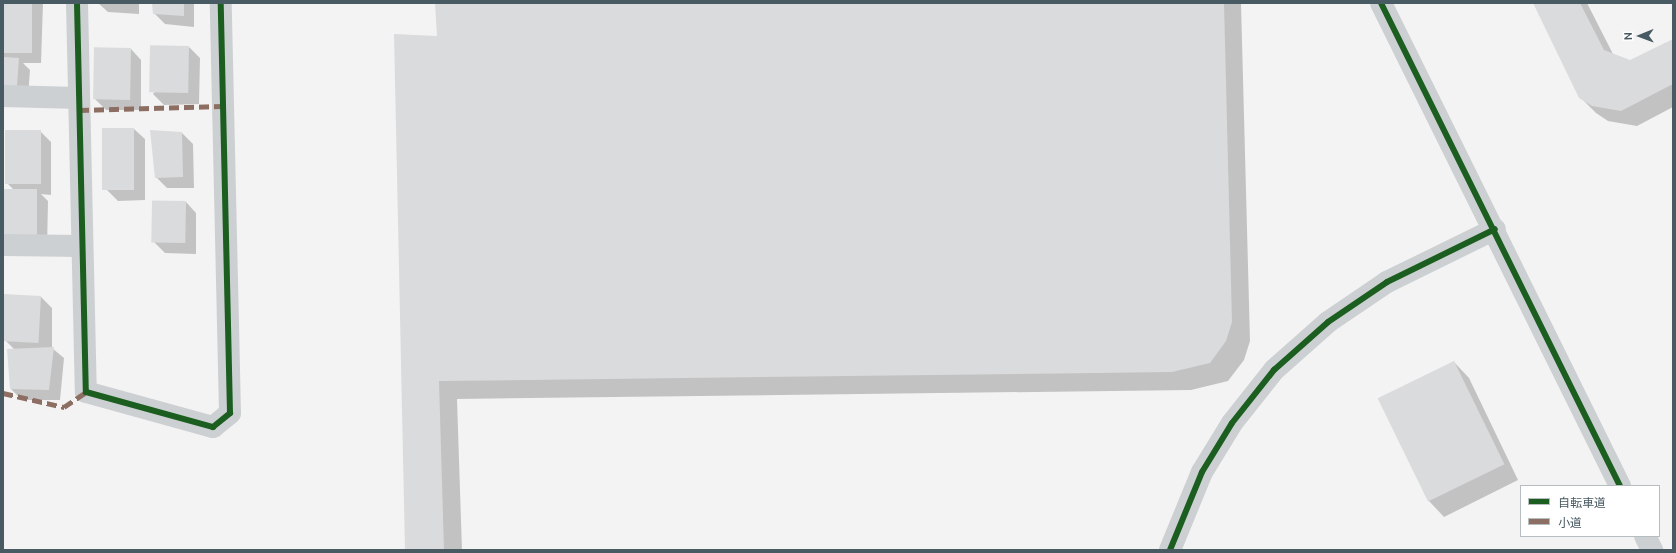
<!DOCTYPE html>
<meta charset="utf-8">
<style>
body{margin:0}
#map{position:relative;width:1676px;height:553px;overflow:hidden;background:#f4f3f3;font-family:Ubuntu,"Noto Sans JP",sans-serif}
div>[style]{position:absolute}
.shadow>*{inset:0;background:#0003}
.building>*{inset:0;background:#dadbdc;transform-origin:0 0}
.minor>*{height:22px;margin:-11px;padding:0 11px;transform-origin:11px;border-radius:11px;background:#cdd0d2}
.quiet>*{height:5px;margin-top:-2.5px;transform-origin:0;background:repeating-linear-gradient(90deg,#8d6e63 0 10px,transparent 0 15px)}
.cycleway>*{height:6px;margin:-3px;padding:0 3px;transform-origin:3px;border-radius:3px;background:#1b5e20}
span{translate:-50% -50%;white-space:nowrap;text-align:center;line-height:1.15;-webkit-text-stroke:3.5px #fff;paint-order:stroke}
.frame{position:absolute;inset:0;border:4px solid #485a62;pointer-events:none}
.legend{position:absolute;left:1520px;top:485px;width:140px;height:52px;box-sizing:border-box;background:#fff;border:1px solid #b6bdc0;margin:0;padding:5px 7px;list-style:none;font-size:12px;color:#485a62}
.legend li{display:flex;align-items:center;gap:8px;height:20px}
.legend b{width:20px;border:1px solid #b6bdc0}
.north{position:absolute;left:1620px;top:16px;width:40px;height:40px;-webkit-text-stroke:3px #fff;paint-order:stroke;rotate:269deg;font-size:11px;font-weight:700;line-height:16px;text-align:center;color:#485a62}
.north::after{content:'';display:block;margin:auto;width:14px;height:18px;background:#485a62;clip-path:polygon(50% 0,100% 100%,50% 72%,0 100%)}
</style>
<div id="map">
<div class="shadow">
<i style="clip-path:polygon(3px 3px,43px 3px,41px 63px,23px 63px,30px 70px,28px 97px,3px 96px)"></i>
<i style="clip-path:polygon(98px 3px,139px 3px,139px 14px,108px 12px)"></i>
<i style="clip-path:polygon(153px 3px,194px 3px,194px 27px,165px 24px,154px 13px)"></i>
<i style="clip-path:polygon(436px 3px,1241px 3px,1250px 341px,1244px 360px,1228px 381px,1191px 390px,457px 399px,462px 550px,406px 550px,438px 37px)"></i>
<i style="clip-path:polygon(1535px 3px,1587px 3px,1613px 54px,1630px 61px,1673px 40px,1673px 107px,1637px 126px,1608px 121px,1596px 113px,1580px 97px)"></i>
<i style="clip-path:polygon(189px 47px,200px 58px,199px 104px,164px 105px,153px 94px)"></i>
<i style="clip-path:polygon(131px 49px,141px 60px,141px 110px,106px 110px,95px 99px)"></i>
<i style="clip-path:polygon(134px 129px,145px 139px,145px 200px,118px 201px,107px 190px)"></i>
<i style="clip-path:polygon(40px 131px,51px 142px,51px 195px,41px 194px,48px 201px,47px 250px,3px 206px,3px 191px,15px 191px,7px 183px)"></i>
<i style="clip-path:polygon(151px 131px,182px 133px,193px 144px,194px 188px,167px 188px,156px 177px)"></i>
<i style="clip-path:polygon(186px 202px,196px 213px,196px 254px,165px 253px,154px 242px)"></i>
<i style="clip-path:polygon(3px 295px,41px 297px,52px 308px,52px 348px,64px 358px,60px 400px,22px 400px,11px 389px,14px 349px,5px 340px)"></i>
<i style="clip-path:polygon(1454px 362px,1469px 378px,1518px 480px,1444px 517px,1429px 501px)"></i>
</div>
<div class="building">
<i style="left:3px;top:3px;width:29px;height:50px"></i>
<i style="clip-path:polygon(152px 3px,184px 3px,184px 16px,153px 14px)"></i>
<i style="clip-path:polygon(435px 3px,1224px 3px,1232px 322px,1226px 341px,1210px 363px,1172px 372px,439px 381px,444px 550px,405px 550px,394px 34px,437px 36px)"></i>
<i style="clip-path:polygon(1533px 3px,1580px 3px,1604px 50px,1630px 60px,1673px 39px,1673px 84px,1621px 111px,1592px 106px,1579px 98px)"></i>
<i style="left:189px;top:46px;width:47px;height:39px;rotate:91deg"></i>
<i style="left:131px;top:48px;width:52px;height:37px;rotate:91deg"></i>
<i style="left:3px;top:57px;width:16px;height:29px;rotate:4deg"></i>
<i style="left:102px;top:128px;width:32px;height:62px"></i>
<i style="left:41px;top:130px;width:54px;height:36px;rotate:90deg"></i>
<i style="clip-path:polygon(150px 130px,182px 132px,183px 177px,155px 178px)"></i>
<i style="left:37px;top:189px;width:51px;height:34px;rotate:90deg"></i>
<i style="left:186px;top:201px;width:42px;height:34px;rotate:91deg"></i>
<i style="left:3px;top:294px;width:38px;height:47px;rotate:3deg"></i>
<i style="clip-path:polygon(54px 347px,49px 390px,10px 389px,7px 349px)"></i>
<i style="left:1454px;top:361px;width:115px;height:85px;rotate:64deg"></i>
</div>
<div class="minor">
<i style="left:77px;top:3px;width:389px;rotate:88.7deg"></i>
<i style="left:86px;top:392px;width:132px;rotate:15.4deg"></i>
<i style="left:213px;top:427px;width:22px;rotate:-39deg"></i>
<i style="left:230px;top:413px;width:410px;rotate:-91.3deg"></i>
<i style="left:1381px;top:3px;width:539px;rotate:63.67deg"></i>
<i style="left:3px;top:96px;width:76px;rotate:1.5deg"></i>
<i style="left:3px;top:245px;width:78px;rotate:0.7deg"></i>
<i style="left:1645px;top:536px;width:16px;rotate:63deg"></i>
<i style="left:1170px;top:550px;width:84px;rotate:-67.7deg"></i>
<i style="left:1202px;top:472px;width:57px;rotate:-58.5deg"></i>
<i style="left:1232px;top:423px;width:68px;rotate:-51.6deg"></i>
<i style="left:1274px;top:370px;width:72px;rotate:-41.6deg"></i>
<i style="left:1328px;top:322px;width:71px;rotate:-34.1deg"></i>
<i style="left:1387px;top:282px;width:120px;rotate:-26.1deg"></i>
</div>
<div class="quiet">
<i style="left:79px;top:110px;width:144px;rotate:-1.6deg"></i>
<i style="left:3px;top:393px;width:63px;rotate:12.9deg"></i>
<i style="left:64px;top:407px;width:27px;rotate:-34deg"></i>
</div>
<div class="cycleway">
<i style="left:77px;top:3px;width:389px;rotate:88.7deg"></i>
<i style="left:86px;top:392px;width:132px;rotate:15.4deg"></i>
<i style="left:213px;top:427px;width:22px;rotate:-39deg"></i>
<i style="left:230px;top:413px;width:410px;rotate:-91.3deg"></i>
<i style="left:1381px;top:3px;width:539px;rotate:63.67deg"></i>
<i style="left:1170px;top:550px;width:84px;rotate:-67.7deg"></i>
<i style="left:1202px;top:472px;width:57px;rotate:-58.5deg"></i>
<i style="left:1232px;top:423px;width:68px;rotate:-51.6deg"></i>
<i style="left:1274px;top:370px;width:72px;rotate:-41.6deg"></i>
<i style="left:1328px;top:322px;width:71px;rotate:-34.1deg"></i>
<i style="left:1387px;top:282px;width:120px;rotate:-26.1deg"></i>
</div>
<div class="frame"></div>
<ul class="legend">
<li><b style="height:5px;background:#1b5e20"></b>自転車道</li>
<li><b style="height:5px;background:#8d6e63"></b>小道</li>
</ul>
<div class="north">N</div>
</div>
